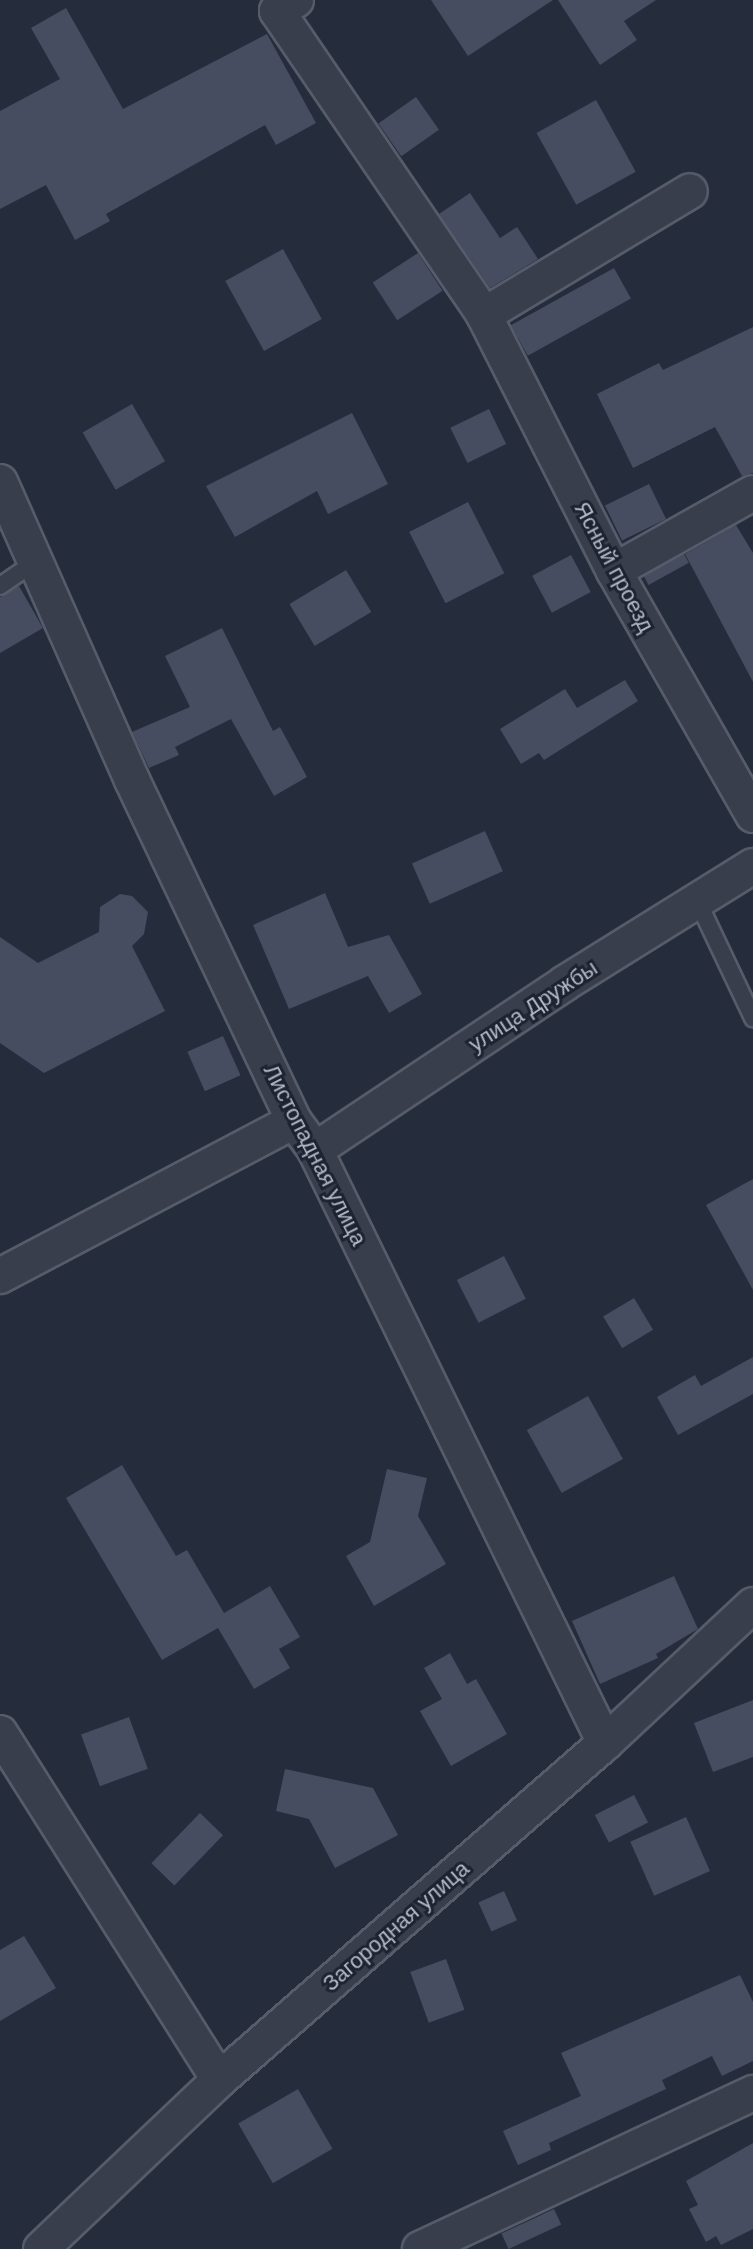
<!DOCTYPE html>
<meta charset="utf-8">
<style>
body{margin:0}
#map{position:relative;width:753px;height:2249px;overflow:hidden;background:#252c3c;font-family:Arial,sans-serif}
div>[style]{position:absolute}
.building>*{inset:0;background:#464d60;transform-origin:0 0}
.roads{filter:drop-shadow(2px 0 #565c6a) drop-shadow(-2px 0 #565c6a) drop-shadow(0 2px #565c6a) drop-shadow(0 -2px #565c6a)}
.lane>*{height:16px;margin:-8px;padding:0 8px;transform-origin:8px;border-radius:8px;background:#383e4c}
.street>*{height:34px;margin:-17px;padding:0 17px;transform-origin:17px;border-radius:17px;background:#383e4c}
span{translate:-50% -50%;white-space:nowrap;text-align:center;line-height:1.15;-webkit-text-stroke:6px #1d2331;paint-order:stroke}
.street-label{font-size:22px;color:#b4b9c7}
</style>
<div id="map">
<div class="building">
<i style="clip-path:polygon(431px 0,553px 0,468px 56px)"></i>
<i style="clip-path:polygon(558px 0,656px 0,624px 21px,637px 40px,600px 65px)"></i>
<i style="clip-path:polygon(66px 8px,123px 109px,267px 34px,316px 123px,276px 145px,265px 125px,106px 214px,110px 221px,75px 240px,46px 185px,0 209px,0 111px,60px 79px,31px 28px)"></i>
<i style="left:416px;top:97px;width:40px;height:46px;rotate:55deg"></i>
<i style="left:596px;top:100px;width:82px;height:68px;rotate:61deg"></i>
<i style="clip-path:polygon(470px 193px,500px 238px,517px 227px,538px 259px,490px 288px,439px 214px)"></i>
<i style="left:283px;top:249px;width:80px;height:66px;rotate:61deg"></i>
<i style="left:418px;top:253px;width:45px;height:54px;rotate:57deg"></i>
<i style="left:614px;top:268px;width:35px;height:118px;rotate:61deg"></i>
<i style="clip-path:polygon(753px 327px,753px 473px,742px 476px,715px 427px,633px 468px,597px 394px,659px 363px,663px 370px)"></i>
<i style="left:132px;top:404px;width:66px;height:57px;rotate:60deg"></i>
<i style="left:489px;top:409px;width:39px;height:43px;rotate:64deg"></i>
<i style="clip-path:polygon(352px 413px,388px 484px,328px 514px,317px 491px,235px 537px,206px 486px)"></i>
<i style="left:649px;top:484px;width:39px;height:49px;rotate:64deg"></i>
<i style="left:468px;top:502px;width:80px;height:66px;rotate:63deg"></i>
<i style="clip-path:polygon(736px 525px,753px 553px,753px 682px,685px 554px)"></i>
<i style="left:684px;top:554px;width:10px;height:46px;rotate:61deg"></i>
<i style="left:571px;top:555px;width:42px;height:44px;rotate:62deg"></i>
<i style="left:346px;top:570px;width:49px;height:66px;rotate:59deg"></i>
<i style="clip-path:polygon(19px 586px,43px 628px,0 653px,0 597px)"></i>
<i style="clip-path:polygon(222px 628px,273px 731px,280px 727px,307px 777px,274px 796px,231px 719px,175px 747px,179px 755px,149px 768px,132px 732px,190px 707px,165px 656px)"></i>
<i style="clip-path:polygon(625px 680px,638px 701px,544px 760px,539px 753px,521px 764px,500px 729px,565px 689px,577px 708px)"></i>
<i style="left:485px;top:831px;width:44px;height:80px;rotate:66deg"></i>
<i style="clip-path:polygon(325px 893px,348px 947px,389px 935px,422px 994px,389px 1013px,368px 976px,289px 1009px,253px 925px)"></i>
<i style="clip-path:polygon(120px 894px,132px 896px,148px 912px,144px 934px,132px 946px,165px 1011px,44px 1073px,0 1043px,0 937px,38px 963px,99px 932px,100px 907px)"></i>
<i style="left:223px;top:1036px;width:43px;height:39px;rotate:66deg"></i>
<i style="clip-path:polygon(753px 1179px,753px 1290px,706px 1205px)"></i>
<i style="left:504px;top:1256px;width:48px;height:53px;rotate:63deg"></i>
<i style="left:634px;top:1298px;width:37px;height:36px;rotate:59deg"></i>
<i style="clip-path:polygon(753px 1357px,753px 1394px,678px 1435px,657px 1397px,695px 1375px,701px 1386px)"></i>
<i style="left:588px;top:1396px;width:72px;height:70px;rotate:61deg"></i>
<i style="clip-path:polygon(122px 1465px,176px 1556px,187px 1550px,224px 1613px,270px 1586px,300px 1637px,279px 1649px,290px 1668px,254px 1689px,218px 1628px,162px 1660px,66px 1498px)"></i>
<i style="clip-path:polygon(387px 1469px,427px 1478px,418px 1516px,446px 1564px,374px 1606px,346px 1556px,370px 1542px)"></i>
<i style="clip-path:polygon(674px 1576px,698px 1629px,656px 1654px,658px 1658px,600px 1684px,572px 1621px)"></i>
<i style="clip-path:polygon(450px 1653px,467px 1684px,476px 1679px,507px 1734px,451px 1766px,420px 1711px,442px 1699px,424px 1668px)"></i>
<i style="clip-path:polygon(753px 1700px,753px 1757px,713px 1772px,694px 1723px)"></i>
<i style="left:129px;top:1717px;width:55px;height:51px;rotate:70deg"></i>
<i style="clip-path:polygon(285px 1769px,373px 1788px,398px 1835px,335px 1868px,309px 1819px,276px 1811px)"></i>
<i style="left:634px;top:1795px;width:31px;height:44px;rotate:63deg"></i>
<i style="left:200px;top:1813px;width:32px;height:70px;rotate:44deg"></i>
<i style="left:686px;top:1817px;width:59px;height:61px;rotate:66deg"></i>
<i style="left:504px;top:1891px;width:32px;height:28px;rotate:66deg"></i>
<i style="clip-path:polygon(24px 1936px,56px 1988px,0 2021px,0 1950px)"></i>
<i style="left:446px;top:1959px;width:54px;height:38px;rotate:70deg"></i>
<i style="clip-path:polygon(740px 1975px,753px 2002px,753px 2061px,722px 2076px,712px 2056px,662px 2080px,666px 2089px,549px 2143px,551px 2150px,518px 2165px,503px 2131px,581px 2096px,561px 2053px)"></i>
<i style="left:298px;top:2089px;width:69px;height:69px;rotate:60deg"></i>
<i style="clip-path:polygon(753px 2143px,753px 2229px,721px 2245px,716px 2236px,706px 2242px,689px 2209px,698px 2205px,686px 2181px)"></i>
<i style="left:554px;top:2209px;width:17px;height:58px;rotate:65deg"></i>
</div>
<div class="roads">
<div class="lane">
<i style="left:0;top:586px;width:46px;rotate:-34.4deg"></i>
<i style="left:697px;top:900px;width:131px;rotate:64.6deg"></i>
</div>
<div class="street">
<i style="left:296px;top:0;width:22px;rotate:150deg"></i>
<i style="left:277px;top:11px;width:368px;rotate:55.7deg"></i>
<i style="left:484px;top:315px;width:287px;rotate:63.1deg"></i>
<i style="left:614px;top:571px;width:281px;rotate:60.3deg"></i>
<i style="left:484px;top:315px;width:240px;rotate:-31deg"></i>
<i style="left:0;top:482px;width:326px;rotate:66.1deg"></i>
<i style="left:132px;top:780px;width:378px;rotate:64.6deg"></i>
<i style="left:294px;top:1121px;width:36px;rotate:54deg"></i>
<i style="left:315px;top:1150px;width:660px;rotate:63.94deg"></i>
<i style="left:614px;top:571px;width:159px;rotate:-29.3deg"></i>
<i style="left:315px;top:1150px;width:301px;rotate:-33.7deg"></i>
<i style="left:565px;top:983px;width:221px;rotate:-31.9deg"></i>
<i style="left:0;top:1276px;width:332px;rotate:-27.8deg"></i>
<i style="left:0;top:1733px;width:410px;rotate:57.7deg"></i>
<i style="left:41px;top:2249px;width:245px;rotate:-43.5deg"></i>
<i style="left:219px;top:2080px;width:512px;rotate:-41.12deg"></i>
<i style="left:605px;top:1743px;width:202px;rotate:-43deg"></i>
<i style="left:420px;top:2249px;width:368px;rotate:-25.1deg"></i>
</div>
</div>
<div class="street-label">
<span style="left:614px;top:567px;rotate:62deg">Ясный проезд</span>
<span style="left:533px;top:1006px;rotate:-33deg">улица Дружбы</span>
<span style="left:315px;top:1155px;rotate:63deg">Листопадная улица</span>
<span style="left:396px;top:1926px;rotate:-41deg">Загородная улица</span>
</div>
</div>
